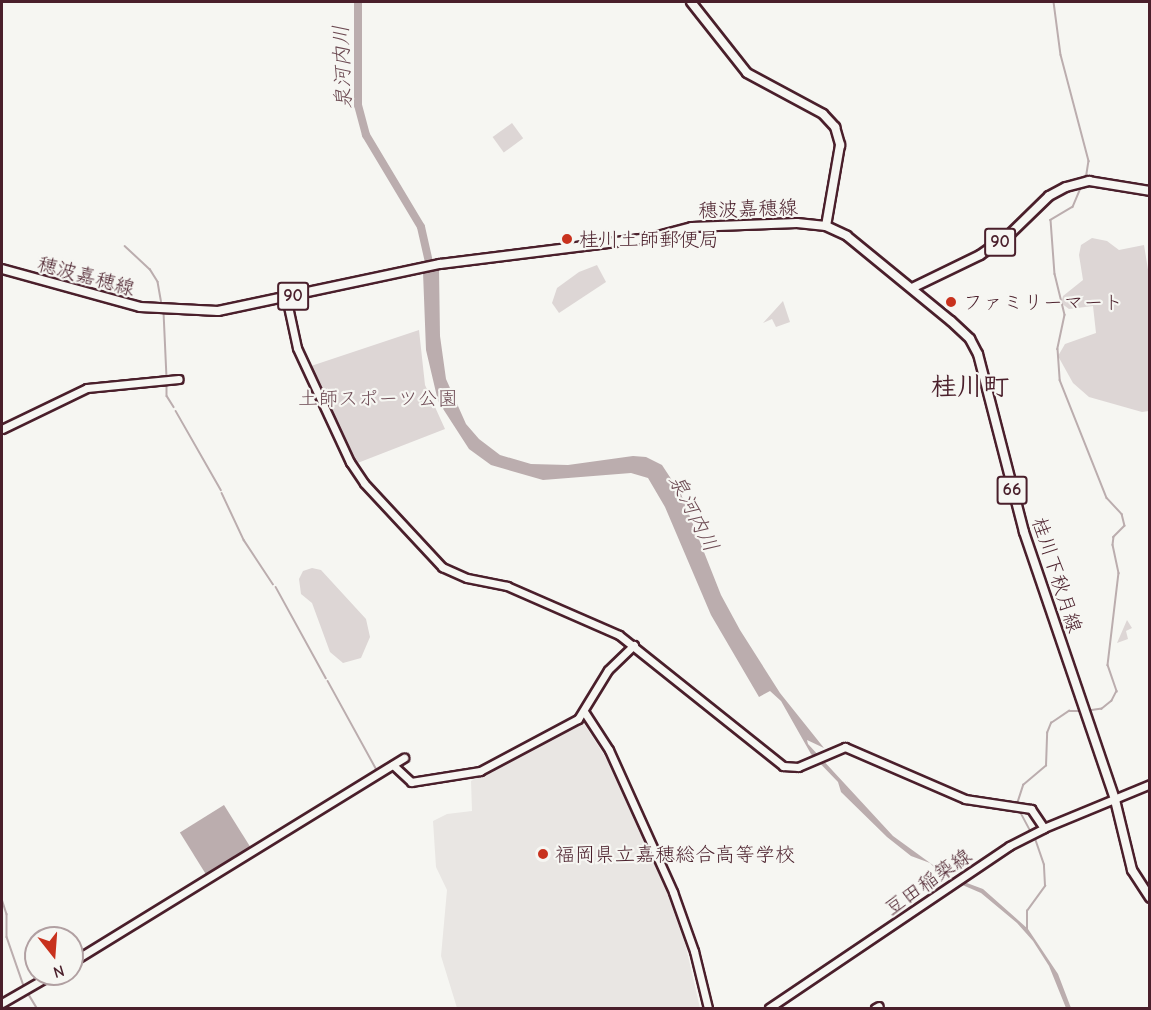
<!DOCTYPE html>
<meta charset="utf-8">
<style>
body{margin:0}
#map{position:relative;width:1151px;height:1010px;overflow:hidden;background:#f6f6f2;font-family:"Comic Neue","Klee One",sans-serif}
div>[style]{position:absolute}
.built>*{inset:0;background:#e9e6e3}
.green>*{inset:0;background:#ddd6d5;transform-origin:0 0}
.water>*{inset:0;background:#bbadae;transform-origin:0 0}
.stream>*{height:1.5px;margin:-0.75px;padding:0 0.75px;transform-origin:0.75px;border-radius:0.75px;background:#bbadae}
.river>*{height:8px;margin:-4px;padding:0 4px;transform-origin:4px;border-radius:4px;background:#bbadae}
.roads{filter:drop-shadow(2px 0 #4a1f2b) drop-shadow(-2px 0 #4a1f2b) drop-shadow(0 2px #4a1f2b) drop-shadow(0 -2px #4a1f2b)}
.secondary>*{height:7px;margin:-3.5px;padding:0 3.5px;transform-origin:3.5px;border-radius:3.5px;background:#f6f6f2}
.primary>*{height:8px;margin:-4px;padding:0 4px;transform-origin:4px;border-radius:4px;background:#f6f6f2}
.dots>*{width:16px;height:16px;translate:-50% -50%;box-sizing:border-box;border:3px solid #f6f6f2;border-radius:50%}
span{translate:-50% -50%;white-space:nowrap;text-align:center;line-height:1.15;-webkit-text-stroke:4.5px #f6f6f2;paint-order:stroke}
.shield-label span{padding:2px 4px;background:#f6f6f2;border:2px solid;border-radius:4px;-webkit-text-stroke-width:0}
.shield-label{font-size:18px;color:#4a1f2b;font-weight:700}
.street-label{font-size:20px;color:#4a1f2b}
.poi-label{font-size:20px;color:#4a1f2b}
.left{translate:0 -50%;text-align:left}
.park-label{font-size:20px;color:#6f4d56}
.water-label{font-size:21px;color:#6c4a52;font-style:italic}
.district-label{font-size:26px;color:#4a1f2b;font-weight:700}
.frame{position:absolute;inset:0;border:3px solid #4a1f2b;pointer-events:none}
.north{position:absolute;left:24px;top:926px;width:60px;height:60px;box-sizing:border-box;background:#f6f6f2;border:2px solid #b1a0a2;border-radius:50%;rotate:163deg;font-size:16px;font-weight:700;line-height:24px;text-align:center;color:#4a1f2b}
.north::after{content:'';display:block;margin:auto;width:21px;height:27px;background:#c8321e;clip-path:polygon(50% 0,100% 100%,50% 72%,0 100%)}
</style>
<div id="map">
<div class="built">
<i style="clip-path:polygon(583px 722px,615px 772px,670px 897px,683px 934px,700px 1008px,457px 1008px,441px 956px,447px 890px,436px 867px,433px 821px,447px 814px,472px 811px,471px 781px)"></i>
</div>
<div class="green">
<i style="left:512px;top:123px;width:19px;height:24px;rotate:54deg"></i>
<i style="clip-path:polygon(1092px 238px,1107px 241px,1119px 250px,1144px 245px,1150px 282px,1149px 411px,1142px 412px,1089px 397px,1073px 383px,1058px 356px,1065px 344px,1096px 333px,1093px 306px,1069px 309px,1061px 303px,1063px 296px,1083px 280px,1079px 255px,1081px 245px)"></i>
<i style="clip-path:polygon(597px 265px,606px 282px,559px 313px,552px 303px,557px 288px,579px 272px)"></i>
<i style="clip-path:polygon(783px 301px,790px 322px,776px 327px,772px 319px,763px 323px)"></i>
<i style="clip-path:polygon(419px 330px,425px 385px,445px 429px,355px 464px,308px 367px)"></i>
<i style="clip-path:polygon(312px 568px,321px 570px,366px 619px,370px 637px,361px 658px,343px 663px,330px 652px,312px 603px,301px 594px,299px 579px,303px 571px)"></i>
<i style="clip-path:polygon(1127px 620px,1132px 628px,1126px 631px,1128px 639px,1117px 643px)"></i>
</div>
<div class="water">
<i style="clip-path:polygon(439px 269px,440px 336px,446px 379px,466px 424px,479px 439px,500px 455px,531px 464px,568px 465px,633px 456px,646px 457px,662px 465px,681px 494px,721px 595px,740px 630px,780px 693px,824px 748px,807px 740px,808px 744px,893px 836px,948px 876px,983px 889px,1028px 929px,1058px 974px,1071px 1008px,1066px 1008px,1049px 966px,1033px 941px,1017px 923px,981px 893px,944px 877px,930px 863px,911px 856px,887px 837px,841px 792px,838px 782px,811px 754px,781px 701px,770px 691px,759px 697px,711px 615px,665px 507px,648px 478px,631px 473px,543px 480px,491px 465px,469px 449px,438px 401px,426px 350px,423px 272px)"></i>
<i style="left:224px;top:805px;width:52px;height:52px;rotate:58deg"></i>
</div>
<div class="stream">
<i style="left:1054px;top:2px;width:53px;rotate:82.5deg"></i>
<i style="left:1061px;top:55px;width:110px;rotate:75.2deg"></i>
<i style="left:1089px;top:161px;width:18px;rotate:99deg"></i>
<i style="left:1082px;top:186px;width:23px;rotate:113deg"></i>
<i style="left:1073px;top:207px;width:26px;rotate:149deg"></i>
<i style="left:1051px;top:220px;width:54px;rotate:85.8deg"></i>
<i style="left:1055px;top:274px;width:42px;rotate:76.3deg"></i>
<i style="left:1065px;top:315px;width:35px;rotate:102deg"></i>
<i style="left:1058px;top:349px;width:31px;rotate:86deg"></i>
<i style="left:1060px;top:380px;width:127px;rotate:68.3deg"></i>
<i style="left:1107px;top:498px;width:22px;rotate:47deg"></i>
<i style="left:1122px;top:514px;width:12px;rotate:76deg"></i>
<i style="left:1125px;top:526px;width:16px;rotate:135deg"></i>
<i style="left:1114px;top:537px;width:8px;rotate:97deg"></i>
<i style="left:1113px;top:545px;width:29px;rotate:78deg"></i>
<i style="left:1119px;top:573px;width:93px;rotate:96.8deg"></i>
<i style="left:1108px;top:665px;width:28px;rotate:71deg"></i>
<i style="left:1117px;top:691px;width:11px;rotate:117deg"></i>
<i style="left:1112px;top:701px;width:13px;rotate:141deg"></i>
<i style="left:1102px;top:709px;width:15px;rotate:172deg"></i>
<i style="left:125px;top:246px;width:34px;rotate:43deg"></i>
<i style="left:150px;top:269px;width:15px;rotate:58deg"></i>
<i style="left:158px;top:282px;width:22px;rotate:80deg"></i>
<i style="left:164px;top:312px;width:67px;rotate:87.4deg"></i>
<i style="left:167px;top:383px;width:13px;rotate:90deg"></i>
<i style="left:167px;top:396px;width:13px;rotate:58deg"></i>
<i style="left:176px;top:411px;width:91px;rotate:60.3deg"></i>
<i style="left:222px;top:493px;width:52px;rotate:64.9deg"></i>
<i style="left:244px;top:540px;width:53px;rotate:56.6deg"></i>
<i style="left:276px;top:587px;width:104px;rotate:61.2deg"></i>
<i style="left:328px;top:681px;width:102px;rotate:61.2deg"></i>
<i style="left:1017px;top:804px;width:20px;rotate:-72deg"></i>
<i style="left:1023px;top:785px;width:30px;rotate:-40deg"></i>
<i style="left:1046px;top:766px;width:33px;rotate:-88deg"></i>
<i style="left:1047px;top:733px;width:11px;rotate:-68deg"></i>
<i style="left:1051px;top:723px;width:22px;rotate:-34deg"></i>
<i style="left:1069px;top:711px;width:13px"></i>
<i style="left:1020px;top:811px;width:21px;rotate:62deg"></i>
<i style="left:2px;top:899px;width:16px;rotate:72deg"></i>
<i style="left:7px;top:914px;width:23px;rotate:90deg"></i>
<i style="left:7px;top:937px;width:52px;rotate:70.9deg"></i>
<i style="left:1027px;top:929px;width:18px;rotate:-90deg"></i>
<i style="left:1027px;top:911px;width:31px;rotate:-54deg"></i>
<i style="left:1045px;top:886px;width:21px;rotate:-93deg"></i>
<i style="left:1044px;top:865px;width:28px;rotate:-109deg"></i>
<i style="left:28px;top:993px;width:17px;rotate:59deg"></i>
</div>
<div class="river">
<i style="left:358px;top:2px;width:103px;rotate:90deg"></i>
<i style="left:358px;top:105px;width:31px;rotate:75deg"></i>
<i style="left:366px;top:135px;width:107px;rotate:59.1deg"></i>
<i style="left:421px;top:227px;width:45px;rotate:77.2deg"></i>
</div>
<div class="roads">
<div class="secondary">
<i style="left:286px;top:297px;width:52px;rotate:77.8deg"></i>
<i style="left:297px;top:348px;width:126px;rotate:65.1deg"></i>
<i style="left:350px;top:462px;width:25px;rotate:56deg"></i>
<i style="left:364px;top:483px;width:115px;rotate:47.1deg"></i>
<i style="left:442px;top:567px;width:27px;rotate:24deg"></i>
<i style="left:467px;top:578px;width:41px;rotate:11.3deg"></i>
<i style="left:507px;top:586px;width:122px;rotate:23.6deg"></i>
<i style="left:619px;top:635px;width:210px;rotate:38.6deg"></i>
<i style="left:783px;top:766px;width:15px;rotate:4deg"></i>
<i style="left:798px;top:767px;width:51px;rotate:-23.1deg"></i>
<i style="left:845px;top:747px;width:131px;rotate:23.4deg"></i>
<i style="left:965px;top:799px;width:67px;rotate:8.6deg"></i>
<i style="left:1031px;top:809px;width:23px;rotate:56deg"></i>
<i style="left:2px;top:429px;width:94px;rotate:-25.8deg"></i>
<i style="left:87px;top:388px;width:92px;rotate:-5.6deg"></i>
<i style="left:585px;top:713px;width:44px;rotate:57deg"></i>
<i style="left:609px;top:750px;width:156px;rotate:65.7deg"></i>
<i style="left:673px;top:892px;width:63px;rotate:70.4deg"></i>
<i style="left:694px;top:951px;width:59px;rotate:76.2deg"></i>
<i style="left:393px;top:765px;width:25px;rotate:43deg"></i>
<i style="left:411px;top:782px;width:70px;rotate:-9.1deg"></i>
<i style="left:480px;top:771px;width:111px;rotate:-28deg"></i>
<i style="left:578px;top:719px;width:57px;rotate:-58.5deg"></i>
<i style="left:608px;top:670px;width:36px;rotate:-44deg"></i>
<i style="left:72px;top:962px;width:390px;rotate:-31.6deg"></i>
<i style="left:2px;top:1003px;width:58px;rotate:-30.1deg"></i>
<i style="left:769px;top:1008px;width:290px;rotate:-34deg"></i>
<i style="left:1009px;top:846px;width:39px;rotate:-27deg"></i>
<i style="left:1044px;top:828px;width:115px;rotate:-22.5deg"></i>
<i style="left:875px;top:1008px;width:4px;rotate:-27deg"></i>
</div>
<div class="primary">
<i style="left:691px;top:2px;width:90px;rotate:51.7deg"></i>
<i style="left:747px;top:73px;width:86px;rotate:28.3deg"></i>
<i style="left:823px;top:114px;width:18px;rotate:47deg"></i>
<i style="left:835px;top:127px;width:19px;rotate:74deg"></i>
<i style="left:840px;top:145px;width:82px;rotate:99.8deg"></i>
<i style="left:2px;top:269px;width:143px;rotate:15.4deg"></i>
<i style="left:140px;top:307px;width:78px;rotate:2.9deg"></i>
<i style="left:218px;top:311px;width:227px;rotate:-12deg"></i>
<i style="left:440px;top:264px;width:212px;rotate:-7.1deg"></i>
<i style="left:650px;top:238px;width:43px;rotate:-14.7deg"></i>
<i style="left:692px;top:227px;width:105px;rotate:-2.2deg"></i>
<i style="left:797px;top:223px;width:29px;rotate:6deg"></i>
<i style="left:826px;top:226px;width:23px;rotate:25deg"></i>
<i style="left:847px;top:236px;width:134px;rotate:39.3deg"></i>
<i style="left:951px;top:321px;width:26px;rotate:43deg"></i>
<i style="left:970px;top:339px;width:17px;rotate:62deg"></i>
<i style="left:978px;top:354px;width:184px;rotate:75.5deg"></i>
<i style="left:1024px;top:532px;width:283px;rotate:71.2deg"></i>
<i style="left:1115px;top:800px;width:72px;rotate:76.3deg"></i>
<i style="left:1132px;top:870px;width:33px;rotate:57deg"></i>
<i style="left:912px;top:288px;width:76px;rotate:-25.9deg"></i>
<i style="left:980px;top:255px;width:37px;rotate:-35deg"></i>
<i style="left:1010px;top:234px;width:54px;rotate:-44.3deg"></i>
<i style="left:1049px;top:196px;width:19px;rotate:-28deg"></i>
<i style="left:1066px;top:187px;width:24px;rotate:-15deg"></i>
<i style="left:1089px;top:181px;width:62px;rotate:9.3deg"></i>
</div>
</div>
<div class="dots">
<i style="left:567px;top:239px;background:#c8321e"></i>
<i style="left:951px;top:302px;background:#c8321e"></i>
<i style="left:543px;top:854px;background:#c8321e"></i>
</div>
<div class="shield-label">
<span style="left:1000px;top:242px">90</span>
<span style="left:293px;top:296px">90</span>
<span style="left:1012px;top:490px">66</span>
</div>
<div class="street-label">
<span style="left:748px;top:209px;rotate:-2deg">穂波嘉穂線</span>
<span style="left:86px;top:276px;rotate:15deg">穂波嘉穂線</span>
<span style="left:1057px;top:575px;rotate:72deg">桂川下秋月線</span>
<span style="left:928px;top:882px;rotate:-35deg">豆田稲築線</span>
</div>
<div class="poi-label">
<span class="left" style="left:579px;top:239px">桂川土師郵便局</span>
<span class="left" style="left:963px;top:302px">ファミリーマート</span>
<span class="left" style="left:555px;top:854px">福岡県立嘉穂総合高等学校</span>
</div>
<div class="park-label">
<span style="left:378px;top:398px">土師スポーツ公園</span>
</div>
<div class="water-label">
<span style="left:342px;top:67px;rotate:-92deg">泉河内川</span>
<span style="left:694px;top:513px;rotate:63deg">泉河内川</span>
</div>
<div class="district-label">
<span style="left:970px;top:388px">桂川町</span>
</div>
<div class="frame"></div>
<div class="north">N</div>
</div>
